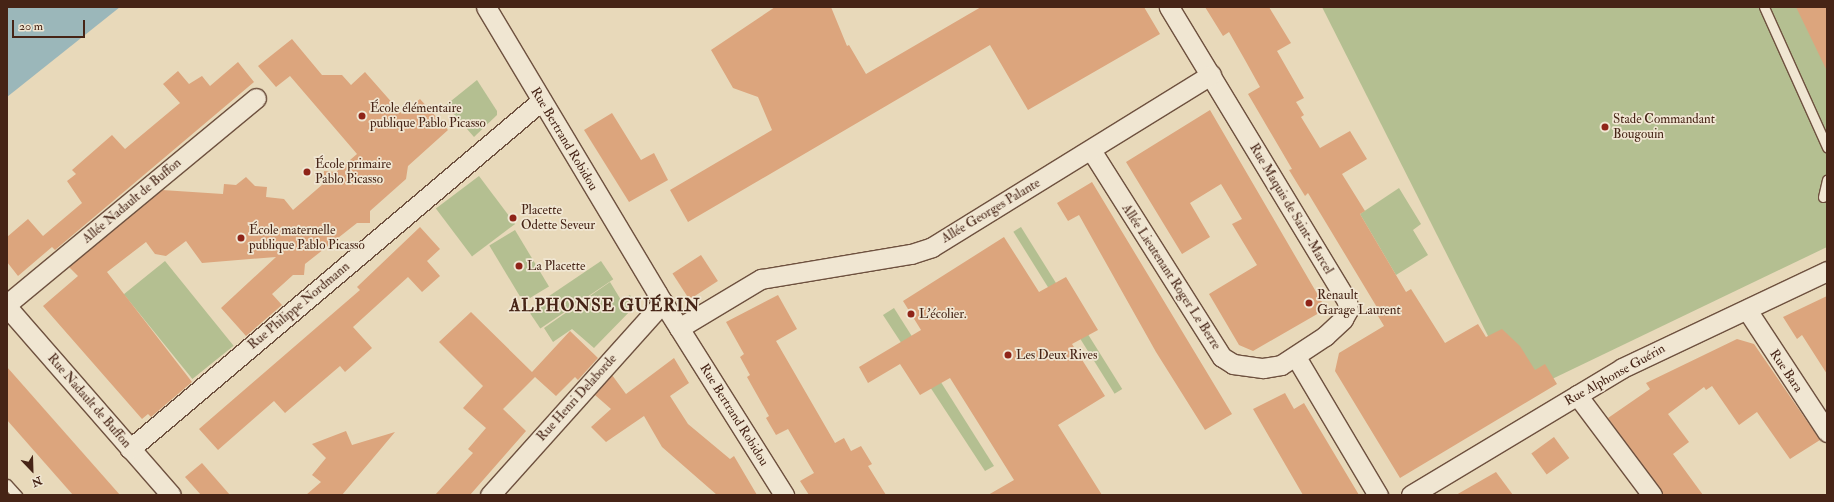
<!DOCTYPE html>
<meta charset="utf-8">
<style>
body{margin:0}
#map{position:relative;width:1834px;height:502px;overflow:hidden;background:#e8d9ba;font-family:"IM FELL Double Pica",serif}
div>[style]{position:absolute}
.green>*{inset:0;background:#b4bf91;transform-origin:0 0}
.water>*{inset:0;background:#9bb7ba}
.building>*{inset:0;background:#dca57d;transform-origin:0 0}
.roads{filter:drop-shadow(1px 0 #6e513f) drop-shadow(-1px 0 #6e513f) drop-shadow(0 1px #6e513f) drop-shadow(0 -1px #6e513f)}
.service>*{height:9px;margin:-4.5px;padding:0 4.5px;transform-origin:4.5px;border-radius:4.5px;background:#f0e6d2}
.minor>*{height:19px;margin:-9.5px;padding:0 9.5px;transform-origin:9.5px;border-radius:9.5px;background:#f0e6d2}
.dots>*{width:11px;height:11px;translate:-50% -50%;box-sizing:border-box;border:2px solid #f0e6d2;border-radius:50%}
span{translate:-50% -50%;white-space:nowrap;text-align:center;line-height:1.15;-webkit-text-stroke:3.5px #f0e6d2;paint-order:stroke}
.poi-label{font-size:13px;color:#462416}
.left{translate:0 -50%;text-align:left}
.street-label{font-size:13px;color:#462416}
.district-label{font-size:17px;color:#462416;font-weight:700;letter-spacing:1px}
.frame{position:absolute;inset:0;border:8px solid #462416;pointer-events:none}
.north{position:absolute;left:12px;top:450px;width:40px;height:40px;-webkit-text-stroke:3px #f0e6d2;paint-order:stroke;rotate:157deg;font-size:11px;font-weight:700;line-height:16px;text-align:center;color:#462416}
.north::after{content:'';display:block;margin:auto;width:14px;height:18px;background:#462416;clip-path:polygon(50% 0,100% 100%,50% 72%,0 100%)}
.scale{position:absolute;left:12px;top:20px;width:73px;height:18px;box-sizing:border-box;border:2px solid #462416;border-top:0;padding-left:5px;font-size:12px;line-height:14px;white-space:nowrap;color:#462416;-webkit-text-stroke:3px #f0e6d2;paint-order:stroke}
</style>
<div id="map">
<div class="green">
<i style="clip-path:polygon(1322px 7px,1827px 7px,1827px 247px,1525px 392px,1488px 336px)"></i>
<i style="clip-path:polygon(477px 80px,497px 111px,497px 115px,474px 137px,446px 105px)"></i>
<i style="left:479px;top:176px;width:60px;height:54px;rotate:53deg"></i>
<i style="clip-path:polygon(1399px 188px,1421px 224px,1413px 230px,1428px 255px,1396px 275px,1360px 214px)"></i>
<i style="left:1021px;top:227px;width:191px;height:9px;rotate:58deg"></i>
<i style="left:515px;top:230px;width:66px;height:30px;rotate:59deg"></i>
<i style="left:165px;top:261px;width:109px;height:53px;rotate:51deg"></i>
<i style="left:601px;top:261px;width:22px;height:88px;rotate:56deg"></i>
<i style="clip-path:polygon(610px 282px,621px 300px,630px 295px,636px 305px,594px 348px,572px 329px,553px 342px,544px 328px)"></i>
<i style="clip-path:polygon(894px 308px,994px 466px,985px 471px,883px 315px)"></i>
</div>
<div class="water">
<i style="clip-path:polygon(7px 7px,120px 7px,7px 97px)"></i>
</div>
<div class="building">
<i style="clip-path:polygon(775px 7px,831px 7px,847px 46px,849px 45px,866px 74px,981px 7px,1144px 7px,1160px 34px,1028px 110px,990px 45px,688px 222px,670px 190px,772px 130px,758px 97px,733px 88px,711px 50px)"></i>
<i style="clip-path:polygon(1205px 7px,1269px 7px,1291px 43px,1277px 51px,1304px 98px,1296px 102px,1304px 115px,1301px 117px,1320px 148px,1350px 131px,1367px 159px,1342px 174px,1365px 211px,1360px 214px,1406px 292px,1411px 289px,1445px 343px,1478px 324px,1486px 337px,1502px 329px,1520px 346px,1535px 370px,1545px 364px,1557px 384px,1400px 478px,1335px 371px,1339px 353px,1384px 326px,1375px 311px,1378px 309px,1308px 193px,1305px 196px,1289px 170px,1292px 169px,1248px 94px,1260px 87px,1245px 60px,1229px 32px,1223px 36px)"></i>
<i style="clip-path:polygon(1796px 7px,1827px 7px,1827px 71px)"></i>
<i style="clip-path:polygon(292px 39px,322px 75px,342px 75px,351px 85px,365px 72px,402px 114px,420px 99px,448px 130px,408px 166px,406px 179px,370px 211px,370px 223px,357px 223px,305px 264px,304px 275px,293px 275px,272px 294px,282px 305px,246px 336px,221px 308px,276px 257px,202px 263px,186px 241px,166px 256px,155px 254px,146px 242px,107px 272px,192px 382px,151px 417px,148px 414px,142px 419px,43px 306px,78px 276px,69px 267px,162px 190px,223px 194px,224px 184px,236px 185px,246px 177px,255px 186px,267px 187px,266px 197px,284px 199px,293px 210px,323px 184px,324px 171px,336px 172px,357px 154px,290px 76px,276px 87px,258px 66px)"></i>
<i style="clip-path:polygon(238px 62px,254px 82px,55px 250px,52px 247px,18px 276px,7px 262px,7px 237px,28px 219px,43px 236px,82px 203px,67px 181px,76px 174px,72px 170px,112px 135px,125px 149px,180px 103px,163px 84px,178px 71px,189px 84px,202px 76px,210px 86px)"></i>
<i style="clip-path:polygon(1210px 110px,1322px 302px,1319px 313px,1253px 351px,1239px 345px,1209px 294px,1257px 265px,1232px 224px,1242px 219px,1221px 184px,1190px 203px,1210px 237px,1182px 254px,1126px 162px)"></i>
<i style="clip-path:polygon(612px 113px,641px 160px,654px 153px,668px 180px,629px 202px,584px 130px)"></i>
<i style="clip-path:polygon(1092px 182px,1232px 414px,1205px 430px,1156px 352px,1079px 215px,1068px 221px,1057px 203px)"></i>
<i style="clip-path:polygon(420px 227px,440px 249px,427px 261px,440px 276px,422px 292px,408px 277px,353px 327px,372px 348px,345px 372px,340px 366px,285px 413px,274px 401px,218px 450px,199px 429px,360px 290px,357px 287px)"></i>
<i style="clip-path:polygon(1004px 237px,1039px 292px,1066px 277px,1098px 330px,1072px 344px,1105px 396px,1058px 425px,1102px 495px,988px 495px,1014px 480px,950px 378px,920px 395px,900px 364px,868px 383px,859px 367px,921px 330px,903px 301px)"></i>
<i style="left:701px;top:255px;width:31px;height:34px;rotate:57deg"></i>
<i style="clip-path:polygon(778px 295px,797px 329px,776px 341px,835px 443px,844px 438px,851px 451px,861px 446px,872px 464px,868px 466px,886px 495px,809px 495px,800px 481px,814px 473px,788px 429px,776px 435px,766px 418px,769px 416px,747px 377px,750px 375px,740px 357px,744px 354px,726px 322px)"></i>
<i style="clip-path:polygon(1827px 296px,1827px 374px,1802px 335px,1797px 339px,1783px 317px)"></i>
<i style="clip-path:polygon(471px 312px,532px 372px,570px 331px,598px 358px,578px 380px,575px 377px,556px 396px,535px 377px,503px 409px,526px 431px,470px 495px,435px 495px,473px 453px,468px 449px,486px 428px,463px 408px,483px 386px,439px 342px)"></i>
<i style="clip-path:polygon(1737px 339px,1754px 344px,1820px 440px,1790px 459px,1757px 412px,1739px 425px,1712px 386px,1706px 390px,1704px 387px,1668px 414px,1689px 442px,1673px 454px,1703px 495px,1663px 495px,1608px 418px,1650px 389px,1646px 383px)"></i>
<i style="clip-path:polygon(674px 358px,689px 383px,670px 396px,688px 424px,730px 459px,734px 456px,757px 495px,717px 495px,662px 447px,644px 416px,606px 442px,591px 427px,611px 409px,595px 395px,612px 375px,626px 394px)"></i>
<i style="clip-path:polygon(7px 367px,120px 495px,73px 495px,7px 420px)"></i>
<i style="clip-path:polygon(1285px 393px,1294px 409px,1304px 403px,1359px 495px,1303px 495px,1253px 409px)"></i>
<i style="clip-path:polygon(346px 431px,352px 445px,395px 432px,342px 495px,306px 495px,321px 482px,312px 475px,326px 458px,312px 444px)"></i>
<i style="left:1554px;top:437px;width:26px;height:28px;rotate:54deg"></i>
<i style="clip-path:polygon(202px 463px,230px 495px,201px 495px,185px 477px)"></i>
<i style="clip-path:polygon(1496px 472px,1513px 495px,1456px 495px)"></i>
</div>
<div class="roads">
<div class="service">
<i style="left:1764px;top:7px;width:154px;rotate:65.8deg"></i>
<i style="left:1823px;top:197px;width:18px;rotate:-77deg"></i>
<i style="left:7px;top:484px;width:15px;rotate:48deg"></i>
</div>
<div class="minor">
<i style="left:486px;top:7px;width:333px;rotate:59.1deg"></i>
<i style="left:657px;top:293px;width:239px;rotate:57.8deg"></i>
<i style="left:1091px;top:150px;width:245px;rotate:57.7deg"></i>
<i style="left:1222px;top:357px;width:13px;rotate:32deg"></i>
<i style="left:1233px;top:364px;width:30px;rotate:8deg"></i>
<i style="left:1263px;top:368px;width:18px;rotate:-9deg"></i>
<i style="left:1281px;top:365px;width:53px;rotate:-33.4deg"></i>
<i style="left:1325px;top:336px;width:25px;rotate:-43deg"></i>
<i style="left:1343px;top:319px;width:10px;rotate:-61deg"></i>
<i style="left:1348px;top:310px;width:9px;rotate:-96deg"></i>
<i style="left:1347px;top:301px;width:344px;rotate:-121.2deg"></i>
<i style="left:7px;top:304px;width:323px;rotate:-39.6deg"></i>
<i style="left:7px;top:307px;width:249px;rotate:48.9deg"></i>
<i style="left:1747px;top:310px;width:146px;rotate:56.7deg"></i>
<i style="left:679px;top:328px;width:96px;rotate:-30.9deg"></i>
<i style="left:761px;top:279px;width:152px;rotate:-9.5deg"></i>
<i style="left:911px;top:254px;width:22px;rotate:-18deg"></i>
<i style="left:932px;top:247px;width:328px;rotate:-31.7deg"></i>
<i style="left:1296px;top:357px;width:161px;rotate:59.3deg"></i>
<i style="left:1577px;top:395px;width:125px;rotate:53.1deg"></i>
<i style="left:130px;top:449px;width:539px;rotate:-40.26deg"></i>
<i style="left:490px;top:495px;width:259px;rotate:-48.1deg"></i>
<i style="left:1411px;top:495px;width:246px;rotate:-31deg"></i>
<i style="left:1622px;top:368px;width:227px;rotate:-25.3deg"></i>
</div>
</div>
<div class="dots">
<i style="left:362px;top:116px;background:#8f2418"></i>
<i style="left:1605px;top:127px;background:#8f2418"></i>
<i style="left:307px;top:172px;background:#8f2418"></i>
<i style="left:513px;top:218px;background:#8f2418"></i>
<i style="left:241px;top:238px;background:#8f2418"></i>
<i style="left:519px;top:266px;background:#8f2418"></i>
<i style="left:1309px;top:303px;background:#8f2418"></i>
<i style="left:911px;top:314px;background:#8f2418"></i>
<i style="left:1008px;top:355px;background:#8f2418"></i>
</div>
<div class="poi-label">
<span class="left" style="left:370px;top:116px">École élémentaire<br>publique Pablo Picasso</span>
<span class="left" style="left:1613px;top:127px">Stade Commandant<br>Bougouin</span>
<span class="left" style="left:315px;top:172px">École primaire<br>Pablo Picasso</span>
<span class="left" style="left:521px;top:218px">Placette<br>Odette Seveur</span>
<span class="left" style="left:249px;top:238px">École maternelle<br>publique Pablo Picasso</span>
<span class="left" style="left:527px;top:266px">La Placette</span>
<span class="left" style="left:1317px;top:303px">Renault<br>Garage Laurent</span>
<span class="left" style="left:919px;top:314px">L'écolier.</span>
<span class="left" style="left:1016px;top:355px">Les Deux Rives</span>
</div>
<div class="street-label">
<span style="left:564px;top:139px;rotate:59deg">Rue Bertrand Robidou</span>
<span style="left:132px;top:201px;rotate:-40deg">Allée Nadault de Buffon</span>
<span style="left:1291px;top:209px;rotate:59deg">Rue Maquis de Saint-Marcel</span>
<span style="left:991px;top:211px;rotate:-31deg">Allée Georges Palante</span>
<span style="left:1171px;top:277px;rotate:57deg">Allée Lieutenant Roger Le Berre</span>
<span style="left:299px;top:306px;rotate:-40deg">Rue Philippe Nordmann</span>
<span style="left:1786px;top:371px;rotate:56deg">Rue Bara</span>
<span style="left:1615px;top:375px;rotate:-29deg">Rue Alphonse Guérin</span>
<span style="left:577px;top:398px;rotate:-48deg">Rue Henri Delaborde</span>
<span style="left:89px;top:401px;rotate:49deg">Rue Nadault de Buffon</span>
<span style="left:734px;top:415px;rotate:58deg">Rue Bertrand Robidou</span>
</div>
<div class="district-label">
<span style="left:605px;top:306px">ALPHONSE GUÉRIN</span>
</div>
<div class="frame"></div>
<div class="north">N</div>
<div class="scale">20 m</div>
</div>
